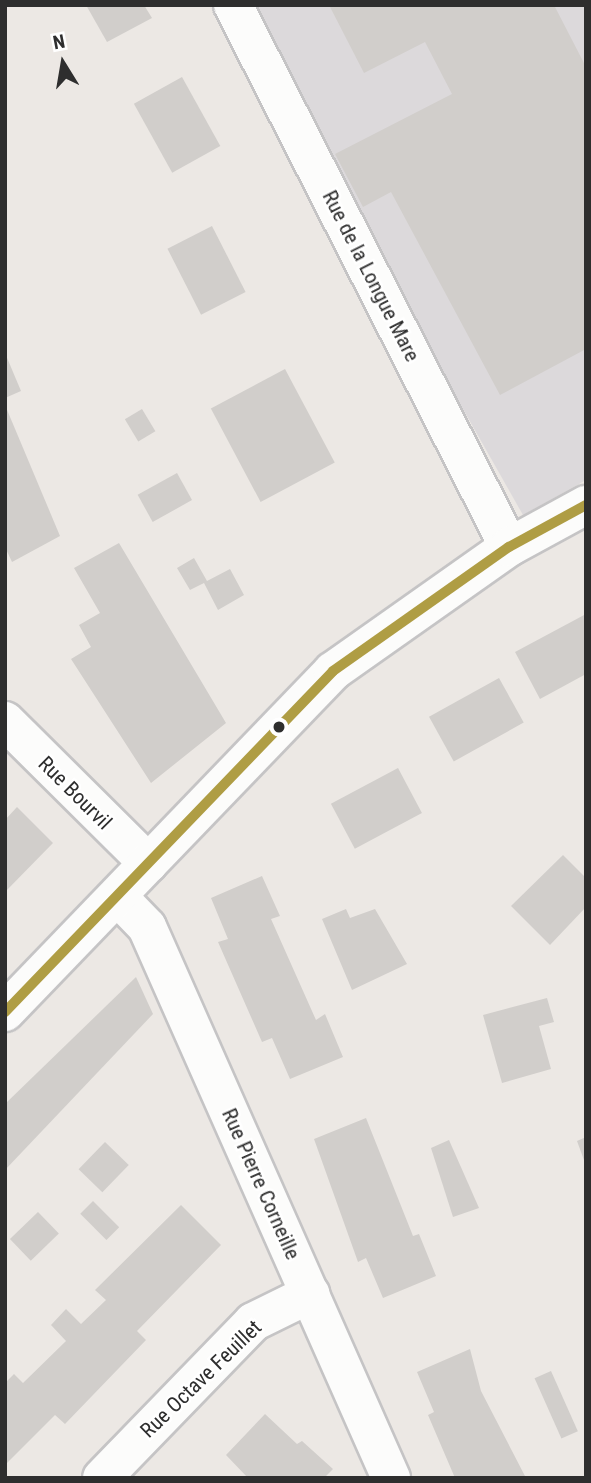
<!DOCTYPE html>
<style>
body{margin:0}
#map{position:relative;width:591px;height:1483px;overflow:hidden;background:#ece8e4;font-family:"Roboto Condensed",sans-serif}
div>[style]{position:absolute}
.industrial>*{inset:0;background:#dcd9db}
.building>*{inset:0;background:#d1cecb;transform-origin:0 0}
.roads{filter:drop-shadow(2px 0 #c5c4c5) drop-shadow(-2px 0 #c5c4c5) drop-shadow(0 2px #c5c4c5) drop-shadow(0 -2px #c5c4c5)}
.street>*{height:38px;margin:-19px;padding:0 19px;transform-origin:19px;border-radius:19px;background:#fcfcfb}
.bus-1>*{height:10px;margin:-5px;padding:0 5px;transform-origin:5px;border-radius:5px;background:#af9d44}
.dots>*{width:19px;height:19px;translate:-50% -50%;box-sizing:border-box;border:4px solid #fff;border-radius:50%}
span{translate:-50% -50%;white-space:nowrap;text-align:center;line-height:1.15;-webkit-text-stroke:5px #fff;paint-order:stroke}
.street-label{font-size:21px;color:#2e2e2e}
.frame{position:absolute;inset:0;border:7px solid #2e2e2e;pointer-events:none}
.north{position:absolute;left:28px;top:28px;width:70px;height:70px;-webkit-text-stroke:5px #fff;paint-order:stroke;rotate:349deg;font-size:19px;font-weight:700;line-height:28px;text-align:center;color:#2e2e2e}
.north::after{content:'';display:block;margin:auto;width:24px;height:32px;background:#2e2e2e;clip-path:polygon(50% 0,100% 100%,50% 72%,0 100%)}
</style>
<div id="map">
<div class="industrial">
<i style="clip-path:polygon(234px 5px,586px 5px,586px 480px,523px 515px)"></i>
</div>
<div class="building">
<i style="clip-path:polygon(86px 5px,144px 5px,152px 18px,107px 42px)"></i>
<i style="clip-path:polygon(329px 5px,554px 5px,586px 67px,586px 349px,500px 395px,391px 192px,363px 207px,335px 154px,452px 94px,425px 42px,364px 73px)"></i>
<i style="left:182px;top:77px;width:79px;height:55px;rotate:61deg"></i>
<i style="left:212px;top:226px;width:74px;height:50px;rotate:63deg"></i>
<i style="clip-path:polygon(5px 353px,21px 391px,5px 398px)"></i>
<i style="left:285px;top:369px;width:106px;height:84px;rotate:62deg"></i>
<i style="clip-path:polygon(5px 405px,60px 536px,12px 562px,5px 547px)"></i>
<i style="left:142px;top:409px;width:26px;height:20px;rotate:59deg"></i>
<i style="left:177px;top:473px;width:31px;height:45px;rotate:61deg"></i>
<i style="clip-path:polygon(119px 543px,226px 723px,151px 783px,71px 659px,91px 647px,79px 625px,100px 613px,74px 568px)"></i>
<i style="clip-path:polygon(194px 558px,207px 581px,230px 569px,244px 595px,218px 610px,204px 583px,190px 590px,177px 568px)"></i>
<i style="clip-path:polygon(586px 614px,586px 674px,540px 699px,515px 652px)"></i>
<i style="left:499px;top:678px;width:51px;height:80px;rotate:61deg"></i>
<i style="left:398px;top:768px;width:51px;height:76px;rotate:62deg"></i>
<i style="clip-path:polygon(17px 807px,53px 843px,5px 892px,5px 820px)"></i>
<i style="clip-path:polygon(563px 855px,586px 878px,586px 907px,550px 945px,511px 906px)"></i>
<i style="clip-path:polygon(262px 876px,280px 916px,271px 919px,316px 1020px,325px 1014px,343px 1057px,290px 1079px,272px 1038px,262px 1042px,218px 942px,228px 939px,211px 898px)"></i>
<i style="clip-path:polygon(346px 909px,350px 918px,375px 909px,407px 964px,352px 990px,322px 919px)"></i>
<i style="clip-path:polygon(136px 977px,153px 1014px,5px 1170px,5px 1104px)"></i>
<i style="clip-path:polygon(547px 998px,554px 1022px,539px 1026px,551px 1069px,502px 1083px,483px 1015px)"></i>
<i style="clip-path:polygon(366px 1118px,413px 1236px,419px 1234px,436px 1276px,383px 1298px,366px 1258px,358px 1262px,314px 1139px)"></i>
<i style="clip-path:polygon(586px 1137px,586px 1163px,585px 1163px,577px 1141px)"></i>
<i style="clip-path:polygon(449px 1140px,479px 1208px,453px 1217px,431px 1148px)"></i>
<i style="left:105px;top:1142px;width:33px;height:38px;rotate:44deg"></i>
<i style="left:93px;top:1201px;width:37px;height:18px;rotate:45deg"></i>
<i style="clip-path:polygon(181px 1205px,221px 1245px,137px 1331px,146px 1340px,65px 1424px,55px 1415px,5px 1465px,5px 1383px,14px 1374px,23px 1383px,66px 1341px,51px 1325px,66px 1309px,81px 1324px,106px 1300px,95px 1290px)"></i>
<i style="left:38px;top:1212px;width:30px;height:39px;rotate:46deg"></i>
<i style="clip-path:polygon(470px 1349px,481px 1391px,526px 1478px,455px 1478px,428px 1415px,434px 1412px,417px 1372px)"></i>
<i style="left:551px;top:1371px;width:66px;height:18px;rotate:66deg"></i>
<i style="clip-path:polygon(265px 1414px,297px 1444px,302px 1441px,333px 1469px,324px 1478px,248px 1478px,226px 1455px)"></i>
</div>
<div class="roads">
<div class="street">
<i style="left:233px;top:5px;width:608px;rotate:63.01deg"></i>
<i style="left:5px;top:721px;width:202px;rotate:44.8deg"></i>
<i style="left:119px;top:898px;width:40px;rotate:46deg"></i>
<i style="left:147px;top:927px;width:603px;rotate:66.11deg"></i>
<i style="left:5px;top:1012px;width:473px;rotate:-46.1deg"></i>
<i style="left:333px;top:671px;width:215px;rotate:-35.2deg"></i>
<i style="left:509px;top:547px;width:88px;rotate:-28.6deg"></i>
<i style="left:102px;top:1478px;width:217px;rotate:-45.9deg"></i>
<i style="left:253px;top:1322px;width:64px;rotate:-26.2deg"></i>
</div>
</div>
<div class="bus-1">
<i style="left:5px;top:1012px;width:473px;rotate:-46.1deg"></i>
<i style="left:333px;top:671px;width:215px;rotate:-35.2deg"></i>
<i style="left:509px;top:547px;width:88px;rotate:-28.6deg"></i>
</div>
<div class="dots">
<i style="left:279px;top:727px;background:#2e2e2e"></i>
</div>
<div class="street-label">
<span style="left:371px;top:276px;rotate:63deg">Rue de la Longue Mare</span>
<span style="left:75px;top:793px;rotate:45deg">Rue Bourvil</span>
<span style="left:261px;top:1184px;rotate:66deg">Rue Pierre Corneille</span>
<span style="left:201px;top:1379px;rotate:-44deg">Rue Octave Feuillet</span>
</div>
<div class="frame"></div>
<div class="north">N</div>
</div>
